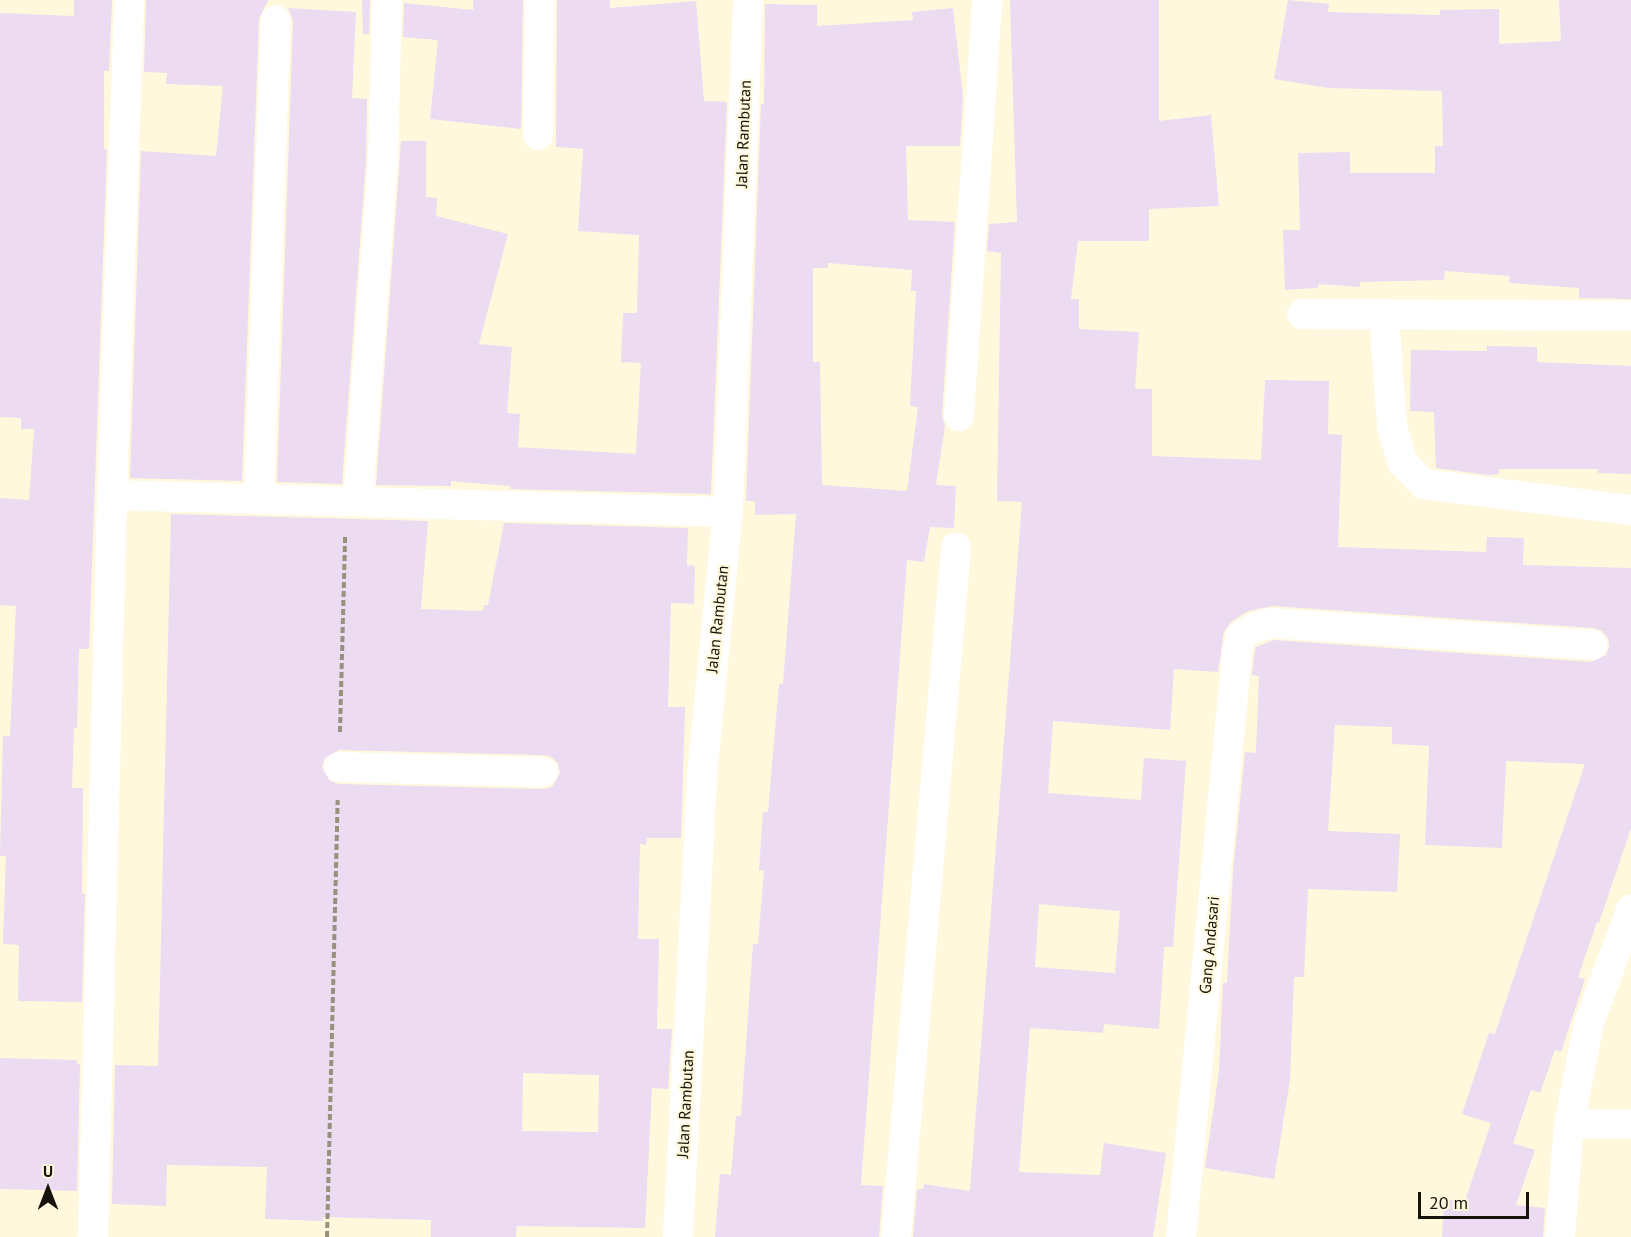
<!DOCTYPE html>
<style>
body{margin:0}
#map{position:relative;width:1631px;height:1237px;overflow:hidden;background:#fff8dd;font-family:"PT Sans",sans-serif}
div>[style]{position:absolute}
.building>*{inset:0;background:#eddbf2}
.path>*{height:4px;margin-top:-2px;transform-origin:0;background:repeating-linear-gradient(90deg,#96927e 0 6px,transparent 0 9px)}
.street>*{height:30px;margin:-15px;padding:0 15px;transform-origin:15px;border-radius:15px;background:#fff}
span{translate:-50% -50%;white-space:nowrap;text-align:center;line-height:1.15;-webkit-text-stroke:4.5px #fff8dd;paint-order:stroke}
.street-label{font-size:16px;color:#16140a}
.north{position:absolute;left:18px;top:1159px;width:60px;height:60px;-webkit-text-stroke:4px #fff8dd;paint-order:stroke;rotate:0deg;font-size:16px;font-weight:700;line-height:24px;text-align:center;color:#16140a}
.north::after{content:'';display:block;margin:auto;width:21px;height:27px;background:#16140a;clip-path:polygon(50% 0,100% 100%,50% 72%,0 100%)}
.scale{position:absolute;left:1418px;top:1192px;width:111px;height:27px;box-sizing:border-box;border:3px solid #16140a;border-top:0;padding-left:8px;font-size:18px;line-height:21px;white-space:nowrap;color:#16140a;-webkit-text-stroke:4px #fff8dd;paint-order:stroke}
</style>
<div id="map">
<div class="building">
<i style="clip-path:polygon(74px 0,112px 0,109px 71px,104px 71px,104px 149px,107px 149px,89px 649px,79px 649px,77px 728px,74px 728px,72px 788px,83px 788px,82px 894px,85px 894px,82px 1002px,18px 1001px,19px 945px,3px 944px,6px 856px,0 856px,3px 736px,10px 736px,16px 606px,0 605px,0 498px,29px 500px,34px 429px,21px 429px,21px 418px,0 417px,0 13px,74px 16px)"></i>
<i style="clip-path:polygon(146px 0,268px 0,259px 19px,242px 481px,130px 478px,141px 151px,216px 156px,223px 86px,166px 84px,167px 73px,144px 72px)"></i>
<i style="clip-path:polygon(362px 0,370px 0,369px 34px,363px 34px)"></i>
<i style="clip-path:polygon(473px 0,523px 0,521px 129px,430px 119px,438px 40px,403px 37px,404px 3px,473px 10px)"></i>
<i style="clip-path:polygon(557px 0,610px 0,610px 8px,696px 1px,704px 101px,727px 102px,711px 494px,510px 489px,511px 486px,451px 481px,451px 486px,376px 485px,401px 141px,426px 141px,426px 197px,437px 198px,436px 216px,508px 234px,479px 344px,512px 347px,507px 413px,520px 414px,518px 447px,635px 454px,636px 452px,641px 363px,621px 362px,623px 313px,637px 313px,639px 235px,578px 231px,583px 149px,556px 147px)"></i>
<i style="clip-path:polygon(evenodd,1010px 0,1159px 0,1159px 121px,1211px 115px,1219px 206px,1149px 209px,1149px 241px,1078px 241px,1071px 299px,1079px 299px,1079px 329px,1139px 332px,1135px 389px,1152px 389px,1152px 456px,1261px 460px,1265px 380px,1329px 381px,1328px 434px,1342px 435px,1338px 547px,1486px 552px,1487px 537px,1524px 538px,1523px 565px,1631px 568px,1631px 828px,1599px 923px,1597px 922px,1578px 977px,1585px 979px,1561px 1052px,1555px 1050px,1540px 1093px,1531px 1090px,1513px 1143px,1535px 1150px,1516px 1205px,1545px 1208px,1543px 1237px,1442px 1237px,1444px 1199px,1465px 1201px,1491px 1123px,1462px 1114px,1489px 1033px,1495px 1034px,1585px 764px,1506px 761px,1502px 848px,1425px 845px,1429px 746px,1392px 744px,1392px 727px,1335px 725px,1328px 831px,1400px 834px,1397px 892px,1308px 889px,1304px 977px,1294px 977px,1290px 1080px,1274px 1179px,1205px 1168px,1219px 1071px,1223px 983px,1227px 983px,1233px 871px,1245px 752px,1256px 753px,1259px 676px,1252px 675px,1254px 656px,1256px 647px,1274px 640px,1591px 662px,1606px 655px,1609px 647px,1608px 638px,1602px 631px,1593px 628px,1273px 606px,1248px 611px,1231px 622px,1224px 632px,1218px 672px,1174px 669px,1170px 730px,1053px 721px,1048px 793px,1141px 800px,1144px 758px,1186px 761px,1173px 947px,1164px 947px,1159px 1029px,1104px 1024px,1103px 1033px,1030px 1028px,1019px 1172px,1100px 1175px,1104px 1143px,1166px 1153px,1153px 1237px,913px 1237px,917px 1189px,923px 1189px,924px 1184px,970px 1191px,1022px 502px,997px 501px,1001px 253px,987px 251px,989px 224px,1017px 222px,1010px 0,1039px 904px,1120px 911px,1115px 973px,1035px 967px,1039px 904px)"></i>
<i style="clip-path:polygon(1288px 0,1329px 4px,1328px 12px,1440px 15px,1440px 10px,1499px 9px,1499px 44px,1561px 41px,1559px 0,1631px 0,1631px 299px,1579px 298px,1579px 288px,1509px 283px,1510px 276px,1445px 271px,1444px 280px,1360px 282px,1360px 287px,1318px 284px,1318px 288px,1285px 290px,1283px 230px,1300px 230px,1298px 153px,1350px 152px,1350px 173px,1435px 173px,1435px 146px,1443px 146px,1442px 91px,1328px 88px,1274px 79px)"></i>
<i style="clip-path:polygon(evenodd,765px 4px,817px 5px,817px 26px,913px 20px,912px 12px,953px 8px,963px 96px,960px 146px,906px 146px,908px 220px,955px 222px,942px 415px,945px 426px,936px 485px,956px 486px,954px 528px,930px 527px,924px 562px,907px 560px,861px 1185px,883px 1186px,879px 1237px,715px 1237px,720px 1174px,731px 1175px,736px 1116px,741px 1116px,753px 944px,758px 944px,764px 871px,759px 870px,763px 812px,768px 812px,779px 684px,783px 684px,796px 514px,755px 515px,755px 501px,746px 501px,761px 104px,764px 104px,765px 4px,828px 263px,912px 270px,911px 291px,916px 291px,910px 406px,918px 407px,907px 491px,822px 485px,820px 362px,813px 362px,813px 268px,828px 268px,828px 263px)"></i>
<i style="clip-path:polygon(288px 8px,356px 12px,352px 98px,367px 99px,366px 161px,342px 484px,277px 482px,293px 21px)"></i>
<i style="clip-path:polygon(1487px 346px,1537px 347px,1537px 362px,1631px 366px,1631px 474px,1598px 473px,1598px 469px,1499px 469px,1499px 474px,1488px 475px,1436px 468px,1434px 412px,1410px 411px,1411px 350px,1487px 351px)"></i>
<i style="clip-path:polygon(evenodd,171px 514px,428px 521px,421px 609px,483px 611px,484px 605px,488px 605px,504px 523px,688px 528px,687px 565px,695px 566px,694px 604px,671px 603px,668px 707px,685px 707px,681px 838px,647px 838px,646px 845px,640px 844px,638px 939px,659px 939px,657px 1029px,672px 1029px,668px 1089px,652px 1088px,645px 1228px,517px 1226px,516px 1237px,431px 1237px,431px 1220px,323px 1217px,323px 1221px,265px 1219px,267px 1167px,167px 1165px,166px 1206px,112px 1204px,115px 1065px,158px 1066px,171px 514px,339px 750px,543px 755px,551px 757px,558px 763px,560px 773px,552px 787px,543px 789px,339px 784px,330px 781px,322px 767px,325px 758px,339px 750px,171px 514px,523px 1073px,599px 1075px,598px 1132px,522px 1131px,523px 1073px)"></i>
<i style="clip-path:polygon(0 1058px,77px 1060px,77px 1064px,80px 1064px,77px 1191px,0 1189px)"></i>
</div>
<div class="path">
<i style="left:340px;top:732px;width:196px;rotate:-88.5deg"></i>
<i style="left:327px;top:1237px;width:437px;rotate:-88.6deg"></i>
</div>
<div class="street">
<i style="left:538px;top:135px;width:135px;rotate:-89.2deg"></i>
<i style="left:1302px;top:314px;width:329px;rotate:0.3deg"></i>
<i style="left:1384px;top:314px;width:111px;rotate:85.9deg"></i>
<i style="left:1392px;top:425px;width:38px;rotate:75deg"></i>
<i style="left:1402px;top:462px;width:31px;rotate:45deg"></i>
<i style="left:1424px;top:484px;width:209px;rotate:7.2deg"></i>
<i style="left:959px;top:416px;width:417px;rotate:-86.1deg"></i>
<i style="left:112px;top:495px;width:616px;rotate:1.58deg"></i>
<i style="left:259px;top:498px;width:478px;rotate:-88deg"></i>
<i style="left:358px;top:501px;width:340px;rotate:-85.8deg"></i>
<i style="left:383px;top:162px;width:162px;rotate:-88.6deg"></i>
<i style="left:339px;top:767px;width:204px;rotate:1.4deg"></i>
<i style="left:1569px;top:1124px;width:62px"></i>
<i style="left:93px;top:1237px;width:742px;rotate:-88.53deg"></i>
<i style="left:112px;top:495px;width:495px;rotate:-88deg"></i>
<i style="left:678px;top:1237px;width:463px;rotate:-87deg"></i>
<i style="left:702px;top:775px;width:264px;rotate:-84.4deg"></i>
<i style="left:728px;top:512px;width:512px;rotate:-87.76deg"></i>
<i style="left:896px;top:1237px;width:692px;rotate:-85.02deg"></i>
<i style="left:1181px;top:1237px;width:587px;rotate:-84.52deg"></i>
<i style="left:1237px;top:653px;width:17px;rotate:-77deg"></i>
<i style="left:1241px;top:636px;width:14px;rotate:-34deg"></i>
<i style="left:1253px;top:628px;width:20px;rotate:-15deg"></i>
<i style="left:1272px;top:623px;width:321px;rotate:3.9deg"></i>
<i style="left:1560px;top:1237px;width:113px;rotate:-85.4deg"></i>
<i style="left:1569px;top:1124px;width:103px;rotate:-78.8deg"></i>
<i style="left:1589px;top:1023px;width:121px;rotate:-69.6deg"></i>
</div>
<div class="street-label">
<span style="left:743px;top:134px;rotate:-88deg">Jalan Rambutan</span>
<span style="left:717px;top:619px;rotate:-84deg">Jalan Rambutan</span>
<span style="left:1209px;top:945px;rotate:-85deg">Gang Andasari</span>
<span style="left:685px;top:1104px;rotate:-87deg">Jalan Rambutan</span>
</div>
<div class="north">U</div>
<div class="scale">20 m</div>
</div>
